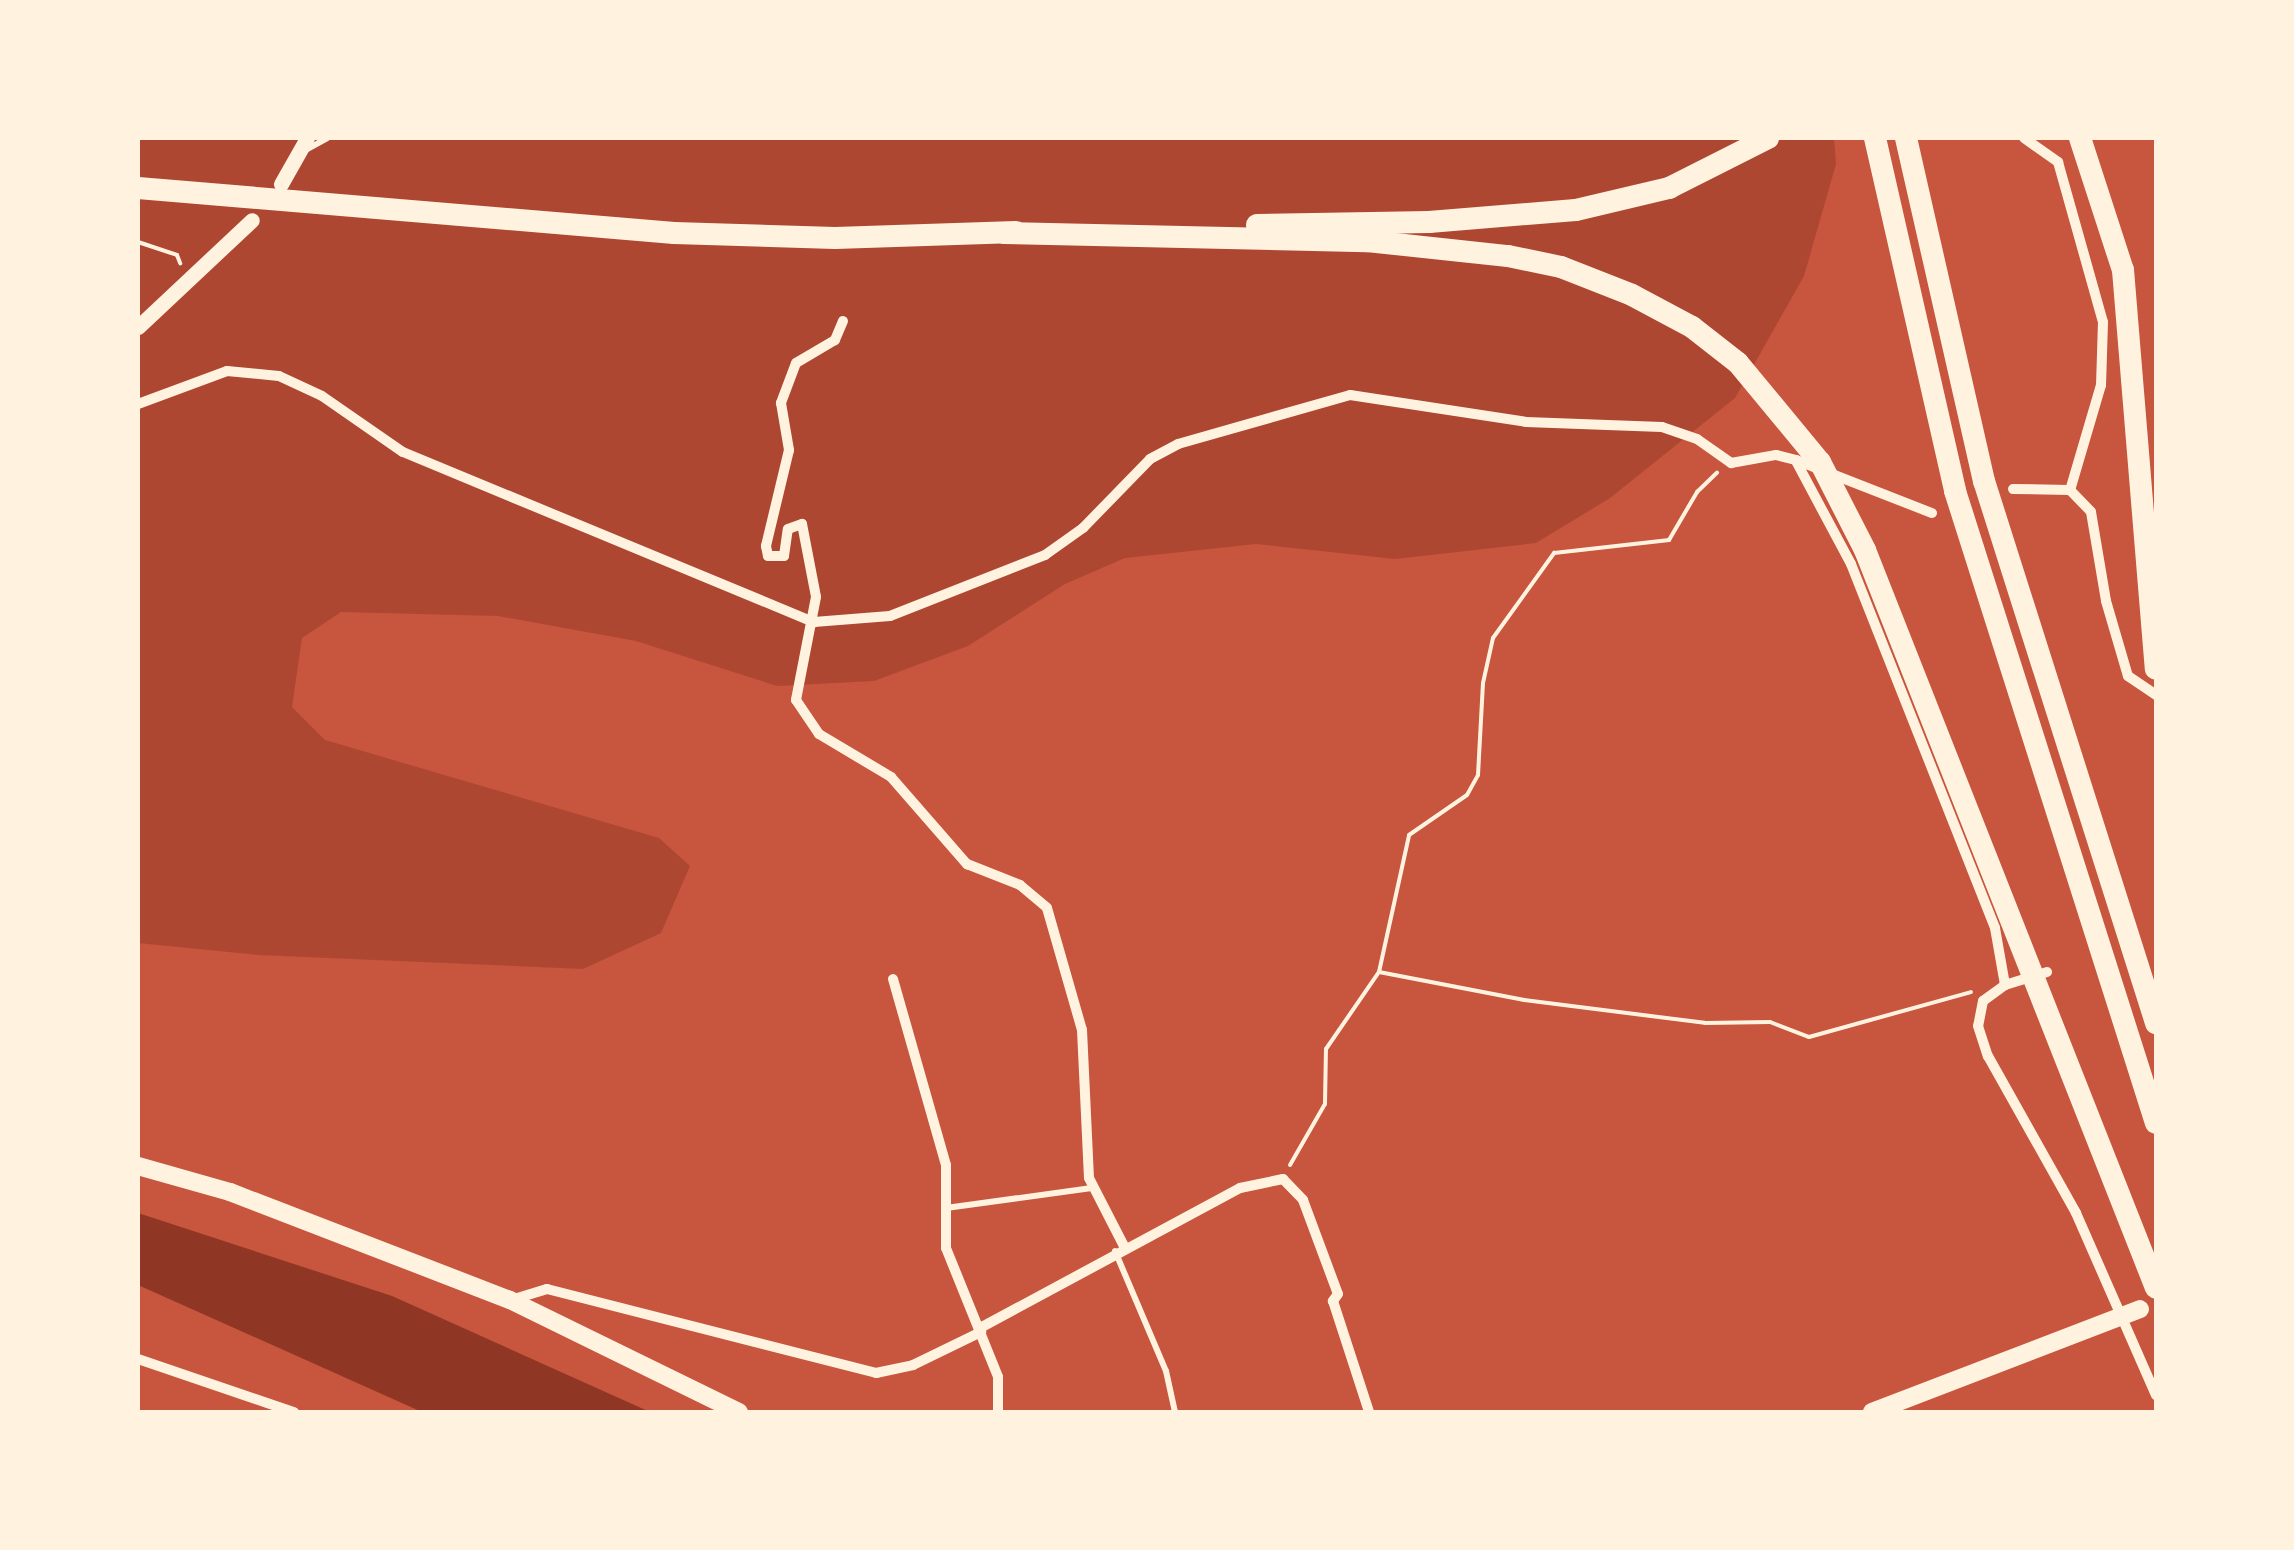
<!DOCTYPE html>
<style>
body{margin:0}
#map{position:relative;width:2294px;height:1550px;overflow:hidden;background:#c8553d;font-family:Inter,sans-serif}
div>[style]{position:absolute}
.green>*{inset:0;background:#ae4732}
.water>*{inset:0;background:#8f3625}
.path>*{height:4px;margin:-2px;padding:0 2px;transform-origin:2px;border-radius:2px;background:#fff3e0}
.service>*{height:6px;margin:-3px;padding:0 3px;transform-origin:3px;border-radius:3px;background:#fff3e0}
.minor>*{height:10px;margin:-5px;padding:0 5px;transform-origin:5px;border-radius:5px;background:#fff3e0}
.tertiary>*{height:15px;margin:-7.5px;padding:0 7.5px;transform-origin:7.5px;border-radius:7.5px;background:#fff3e0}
.secondary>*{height:18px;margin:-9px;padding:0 9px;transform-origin:9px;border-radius:9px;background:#fff3e0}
.motorway>*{height:22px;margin:-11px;padding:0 11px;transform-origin:11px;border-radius:11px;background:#fff3e0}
span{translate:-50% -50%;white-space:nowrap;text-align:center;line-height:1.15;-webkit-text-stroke:10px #fff3e0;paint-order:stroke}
.frame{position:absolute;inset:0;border:140px solid #fff3e0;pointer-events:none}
</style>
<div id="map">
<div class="green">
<i style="clip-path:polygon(138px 138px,1834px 138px,1836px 164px,1804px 276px,1735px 398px,1610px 498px,1536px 543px,1395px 559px,1256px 544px,1125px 558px,1065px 584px,968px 646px,874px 681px,777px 686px,636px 641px,498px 616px,341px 612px,302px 638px,292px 707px,325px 740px,659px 838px,690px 866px,661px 933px,583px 969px,258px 955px,138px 943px)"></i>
</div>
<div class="water">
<i style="clip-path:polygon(138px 1213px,392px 1296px,650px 1412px,422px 1412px,138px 1285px)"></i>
</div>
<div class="path">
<i style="left:138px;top:242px;width:41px;rotate:18.4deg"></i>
<i style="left:177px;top:255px;width:9px;rotate:69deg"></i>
<i style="left:1379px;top:972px;width:148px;rotate:10.9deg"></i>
<i style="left:1524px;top:1000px;width:182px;rotate:7.2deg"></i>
<i style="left:1705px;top:1023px;width:65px;rotate:-0.9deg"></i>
<i style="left:1770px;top:1022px;width:42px;rotate:21deg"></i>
<i style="left:1809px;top:1037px;width:168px;rotate:-15.5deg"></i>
<i style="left:1290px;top:1165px;width:70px;rotate:-60.2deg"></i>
<i style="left:1325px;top:1104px;width:55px;rotate:-89deg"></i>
<i style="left:1326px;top:1049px;width:93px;rotate:-55.5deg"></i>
<i style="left:1379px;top:972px;width:140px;rotate:-77.6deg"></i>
<i style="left:1409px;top:835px;width:70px;rotate:-34.6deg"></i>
<i style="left:1467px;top:795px;width:23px;rotate:-61deg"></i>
<i style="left:1478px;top:775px;width:92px;rotate:-86.9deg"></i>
<i style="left:1483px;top:683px;width:46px;rotate:-77.5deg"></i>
<i style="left:1493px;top:638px;width:105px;rotate:-54.3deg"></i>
<i style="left:1554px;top:553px;width:116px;rotate:-6.4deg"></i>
<i style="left:1669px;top:540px;width:56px;rotate:-59.7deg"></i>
<i style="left:1697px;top:492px;width:28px;rotate:-44deg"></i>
</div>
<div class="service">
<i style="left:304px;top:151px;width:26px;rotate:-29deg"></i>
<i style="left:946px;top:1208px;width:147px;rotate:-7.8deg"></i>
<i style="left:1115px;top:1251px;width:130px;rotate:67deg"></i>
<i style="left:1166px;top:1371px;width:42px;rotate:77.6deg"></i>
</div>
<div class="minor">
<i style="left:2024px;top:138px;width:42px;rotate:35.2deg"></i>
<i style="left:2058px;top:162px;width:166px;rotate:74.3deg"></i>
<i style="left:2103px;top:322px;width:63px;rotate:91.8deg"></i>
<i style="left:2101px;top:385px;width:109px;rotate:106.4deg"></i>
<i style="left:843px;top:321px;width:21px;rotate:113deg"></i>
<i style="left:835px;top:340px;width:45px;rotate:149.5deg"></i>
<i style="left:796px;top:363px;width:43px;rotate:110.6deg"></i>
<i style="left:781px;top:403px;width:48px;rotate:80.3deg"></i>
<i style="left:789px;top:450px;width:99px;rotate:103.5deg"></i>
<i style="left:766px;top:546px;width:10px;rotate:79deg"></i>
<i style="left:768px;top:556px;width:16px"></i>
<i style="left:784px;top:556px;width:27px;rotate:-82deg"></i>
<i style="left:788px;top:529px;width:15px;rotate:-20deg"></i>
<i style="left:802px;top:524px;width:74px;rotate:79.1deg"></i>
<i style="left:816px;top:597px;width:105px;rotate:101deg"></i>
<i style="left:796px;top:700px;width:41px;rotate:55.9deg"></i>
<i style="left:819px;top:734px;width:84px;rotate:30.8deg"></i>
<i style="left:891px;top:777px;width:116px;rotate:48.9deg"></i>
<i style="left:967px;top:864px;width:57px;rotate:21.6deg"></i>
<i style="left:1020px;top:885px;width:35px;rotate:40deg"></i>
<i style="left:1047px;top:908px;width:127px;rotate:74deg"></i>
<i style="left:1082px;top:1030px;width:148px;rotate:87.3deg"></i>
<i style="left:1089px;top:1178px;width:76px;rotate:62.8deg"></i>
<i style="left:138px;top:404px;width:95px;rotate:-20.3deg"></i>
<i style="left:227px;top:371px;width:52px;rotate:5.5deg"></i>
<i style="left:279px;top:376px;width:47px;rotate:24.9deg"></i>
<i style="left:322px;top:396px;width:98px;rotate:34.7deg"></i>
<i style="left:403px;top:452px;width:445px;rotate:22.5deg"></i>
<i style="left:814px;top:622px;width:76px;rotate:-4.5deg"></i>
<i style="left:890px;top:616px;width:167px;rotate:-21.5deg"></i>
<i style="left:1045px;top:555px;width:47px;rotate:-35.4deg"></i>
<i style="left:1083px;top:528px;width:96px;rotate:-45.8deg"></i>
<i style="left:1150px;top:459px;width:32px;rotate:-28deg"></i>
<i style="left:1178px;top:444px;width:179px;rotate:-15.9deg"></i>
<i style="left:1350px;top:395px;width:178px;rotate:8.7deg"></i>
<i style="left:1526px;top:422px;width:136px;rotate:2.1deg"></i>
<i style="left:1662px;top:427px;width:37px;rotate:19deg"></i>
<i style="left:1697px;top:439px;width:42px;rotate:35.2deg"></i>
<i style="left:1731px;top:463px;width:46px;rotate:-10.1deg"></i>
<i style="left:1776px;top:455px;width:21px;rotate:14deg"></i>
<i style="left:1796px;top:460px;width:146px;rotate:21.3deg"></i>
<i style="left:1796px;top:461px;width:117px;rotate:61.9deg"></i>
<i style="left:1851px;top:564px;width:391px;rotate:68.4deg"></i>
<i style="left:1995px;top:928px;width:58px;rotate:80deg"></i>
<i style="left:2005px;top:985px;width:27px;rotate:144deg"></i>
<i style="left:1983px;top:1001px;width:25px;rotate:101deg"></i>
<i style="left:1978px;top:1026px;width:32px;rotate:72deg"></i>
<i style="left:1988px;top:1056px;width:180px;rotate:60.7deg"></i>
<i style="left:2076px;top:1213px;width:199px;rotate:66.3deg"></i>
<i style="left:2013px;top:489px;width:57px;rotate:1deg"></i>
<i style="left:2070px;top:490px;width:30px;rotate:46deg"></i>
<i style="left:2091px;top:512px;width:90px;rotate:80.4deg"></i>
<i style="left:2106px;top:601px;width:78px;rotate:73.7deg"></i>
<i style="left:2128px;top:676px;width:34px;rotate:34deg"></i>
<i style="left:893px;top:979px;width:193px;rotate:74.1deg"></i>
<i style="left:946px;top:1165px;width:83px;rotate:90deg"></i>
<i style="left:946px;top:1248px;width:139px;rotate:68deg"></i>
<i style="left:998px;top:1377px;width:35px;rotate:90deg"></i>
<i style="left:2005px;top:985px;width:44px;rotate:-17.2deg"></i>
<i style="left:511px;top:1300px;width:38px;rotate:-17deg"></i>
<i style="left:547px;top:1289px;width:340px;rotate:14.3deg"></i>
<i style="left:876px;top:1373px;width:38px;rotate:-12deg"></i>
<i style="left:913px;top:1365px;width:76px;rotate:-25.9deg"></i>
<i style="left:980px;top:1328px;width:295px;rotate:-28.3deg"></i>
<i style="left:1240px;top:1188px;width:44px;rotate:-11.8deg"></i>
<i style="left:1283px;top:1179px;width:29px;rotate:46deg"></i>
<i style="left:1303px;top:1200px;width:100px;rotate:69.6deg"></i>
<i style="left:1338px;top:1294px;width:9px;rotate:126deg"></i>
<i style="left:1333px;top:1301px;width:117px;rotate:72deg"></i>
<i style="left:138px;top:1359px;width:165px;rotate:18.8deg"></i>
</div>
<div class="tertiary">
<i style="left:281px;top:184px;width:53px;rotate:-60.5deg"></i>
<i style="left:138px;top:327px;width:156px;rotate:-43.2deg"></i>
</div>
<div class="secondary">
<i style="left:138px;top:1166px;width:96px;rotate:15.8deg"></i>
<i style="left:230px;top:1192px;width:300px;rotate:21.1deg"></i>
<i style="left:510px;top:1300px;width:255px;rotate:26.1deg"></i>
<i style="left:1872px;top:1412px;width:287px;rotate:-21deg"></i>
</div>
<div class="motorway">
<i style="left:1875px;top:138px;width:362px;rotate:77.2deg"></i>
<i style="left:1955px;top:491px;width:663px;rotate:72.36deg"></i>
<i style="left:1906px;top:138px;width:352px;rotate:77.2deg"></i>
<i style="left:1984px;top:481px;width:569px;rotate:72.39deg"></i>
<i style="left:2080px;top:138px;width:139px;rotate:72deg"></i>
<i style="left:2123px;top:270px;width:400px;rotate:85.3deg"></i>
<i style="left:138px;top:188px;width:538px;rotate:4.8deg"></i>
<i style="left:674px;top:233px;width:161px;rotate:1.8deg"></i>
<i style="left:835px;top:238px;width:181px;rotate:-1.9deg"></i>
<i style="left:1257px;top:225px;width:172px;rotate:-1deg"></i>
<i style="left:1429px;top:222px;width:147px;rotate:-4.7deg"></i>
<i style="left:1576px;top:210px;width:96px;rotate:-13.3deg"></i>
<i style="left:1669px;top:188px;width:111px;rotate:-26.8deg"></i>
<i style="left:1004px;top:233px;width:363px;rotate:1.3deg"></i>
<i style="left:1367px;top:241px;width:142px;rotate:6.1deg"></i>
<i style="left:1508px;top:256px;width:54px;rotate:11.7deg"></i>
<i style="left:1561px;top:267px;width:76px;rotate:21.5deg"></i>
<i style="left:1632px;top:295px;width:68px;rotate:28.1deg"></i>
<i style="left:1692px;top:327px;width:58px;rotate:38deg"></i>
<i style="left:1738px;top:363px;width:129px;rotate:50.4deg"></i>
<i style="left:1820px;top:462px;width:99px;rotate:62.9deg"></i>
<i style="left:1865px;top:550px;width:793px;rotate:68.48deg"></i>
</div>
<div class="frame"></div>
</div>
